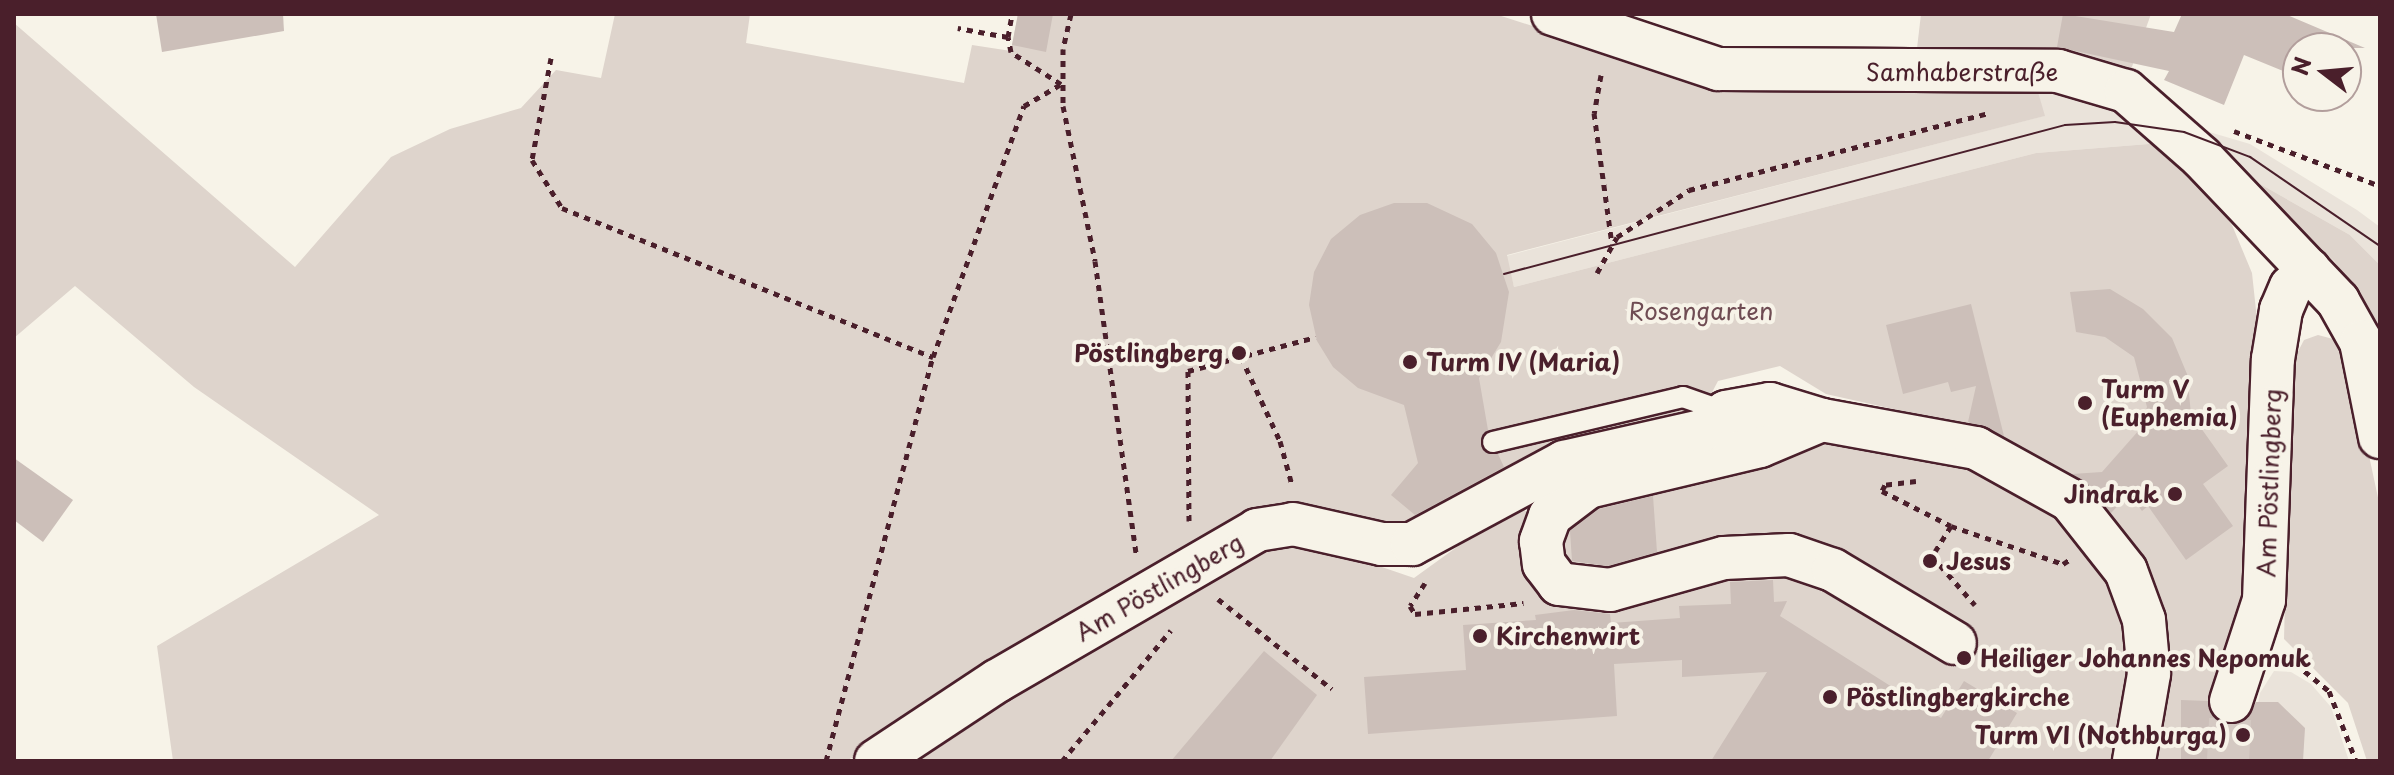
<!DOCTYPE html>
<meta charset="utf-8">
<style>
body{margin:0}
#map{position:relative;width:2394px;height:775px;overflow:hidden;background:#f7f3e8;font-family:"Playpen Sans",sans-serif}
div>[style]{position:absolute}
.built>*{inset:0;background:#eae3da}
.green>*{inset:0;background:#ded4cc}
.building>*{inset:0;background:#ccbfb9}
.minor-tunnel>*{height:42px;margin-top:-21px;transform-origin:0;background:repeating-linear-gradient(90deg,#d4c9c2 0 42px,transparent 0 63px)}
.path>*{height:5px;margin-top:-2.5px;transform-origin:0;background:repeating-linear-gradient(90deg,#4a1f2b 0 6px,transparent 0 12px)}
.roads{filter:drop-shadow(2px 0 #4a1f2b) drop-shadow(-2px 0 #4a1f2b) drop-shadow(0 2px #4a1f2b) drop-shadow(0 -2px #4a1f2b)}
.service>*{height:20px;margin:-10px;padding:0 10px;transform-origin:10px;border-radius:10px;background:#f7f3e8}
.minor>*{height:42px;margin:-21px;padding:0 21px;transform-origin:21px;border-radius:21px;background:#f7f3e8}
.tram>*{height:2px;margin:-1px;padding:0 1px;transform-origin:1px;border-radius:1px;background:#4a1f2b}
.dots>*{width:22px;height:22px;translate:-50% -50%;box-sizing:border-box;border:4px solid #f7f3e8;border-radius:50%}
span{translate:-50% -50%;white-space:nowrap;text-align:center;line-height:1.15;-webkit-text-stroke:8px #f7f3e8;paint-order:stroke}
.street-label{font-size:24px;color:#4a1f2b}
.park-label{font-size:24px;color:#6f4c53}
.poi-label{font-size:24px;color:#4a1f2b;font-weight:700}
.right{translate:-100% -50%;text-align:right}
.left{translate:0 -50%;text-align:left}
.frame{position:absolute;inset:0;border:16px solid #4a1f2b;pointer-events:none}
.north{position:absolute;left:2282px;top:32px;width:80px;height:80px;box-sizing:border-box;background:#f7f3e8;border:2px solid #b29e9c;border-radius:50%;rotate:286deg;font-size:22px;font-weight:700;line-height:32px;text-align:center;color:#4a1f2b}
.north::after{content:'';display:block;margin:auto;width:28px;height:36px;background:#4a1f2b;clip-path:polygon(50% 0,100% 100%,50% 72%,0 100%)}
</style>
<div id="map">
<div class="built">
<i style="clip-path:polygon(2036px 85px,2103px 97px,2161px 143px,2036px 153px,1514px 287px,1506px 256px,2044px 116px)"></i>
<i style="clip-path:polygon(2182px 124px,2250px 144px,2357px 210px,2380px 227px,2380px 265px,2350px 235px,2209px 155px)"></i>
<i style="clip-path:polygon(2274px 671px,2291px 672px,2311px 684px,2331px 707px,2349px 761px,2247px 761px,2260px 693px)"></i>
</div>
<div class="green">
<i style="clip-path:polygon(615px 14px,750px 14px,746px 43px,964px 83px,972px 45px,1011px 51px,1018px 14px,1495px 14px,1655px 65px,2036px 85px,2045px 116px,1507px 255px,1514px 287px,2036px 153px,2161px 143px,2200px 180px,2232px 225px,2252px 273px,2258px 329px,2250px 564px,2219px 678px,2213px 761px,2144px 761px,2165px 638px,1992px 441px,1929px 417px,1826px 394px,1780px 366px,1718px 381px,1698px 419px,1420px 530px,1306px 510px,846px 761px,173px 761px,157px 646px,379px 515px,194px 387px,75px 286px,14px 338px,14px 23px,295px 267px,391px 157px,450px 129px,521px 108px,556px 70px,601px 78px)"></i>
<i style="clip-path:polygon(1921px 14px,2151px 14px,2129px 75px,1916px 57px)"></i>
<i style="clip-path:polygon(2209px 155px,2350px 235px,2380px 265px,2380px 355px,2363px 301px,2334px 261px)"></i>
<i style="clip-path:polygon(2318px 335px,2337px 340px,2350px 367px,2380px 507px,2380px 761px,2367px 761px,2348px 703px,2284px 639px,2291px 365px,2304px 340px)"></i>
<i style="clip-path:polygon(1843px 441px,1972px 459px,2025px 479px,2067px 509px,2099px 553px,2135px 646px,2127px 761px,891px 761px,1256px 544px,1335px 551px,1414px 578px,1515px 505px,1536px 517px,1531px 571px,1546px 590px,1568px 601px,1601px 604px,1646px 596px,1757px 565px,1786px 568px,1809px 581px,1831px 546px,1718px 547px,1575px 572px,1561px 559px,1556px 538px,1567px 517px,1593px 497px)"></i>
</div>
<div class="building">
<i style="clip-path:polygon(156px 14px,283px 14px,284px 31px,162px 52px)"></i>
<i style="clip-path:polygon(1018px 14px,1053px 14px,1046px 52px,1012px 45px)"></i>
<i style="clip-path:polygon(2063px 14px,2174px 32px,2182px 14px,2285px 14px,2365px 48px,2298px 48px,2298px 77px,2244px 55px,2224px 105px,2164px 80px,2169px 71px,2057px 47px)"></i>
<i style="clip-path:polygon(1394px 203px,1427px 203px,1472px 224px,1496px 253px,1509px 292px,1501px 342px,1479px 378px,1488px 430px,1481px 446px,1498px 454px,1504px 467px,1415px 515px,1391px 495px,1418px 463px,1404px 405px,1358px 388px,1333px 367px,1317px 341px,1309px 305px,1314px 272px,1331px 239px,1360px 215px)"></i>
<i style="clip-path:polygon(2110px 289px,2143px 309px,2172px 338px,2187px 374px,2191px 414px,2228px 466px,2203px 484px,2233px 526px,2186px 560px,2148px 506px,2142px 511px,2129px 494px,2111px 513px,2072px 474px,2102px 472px,2140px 429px,2147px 407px,2134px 357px,2105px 337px,2076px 332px,2070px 292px)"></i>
<i style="clip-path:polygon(1971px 304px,2004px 436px,1968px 422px,1976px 386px,1951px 392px,1948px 382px,1903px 394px,1886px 325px)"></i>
<i style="clip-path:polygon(14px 458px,73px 500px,43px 542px,14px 520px)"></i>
<i style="clip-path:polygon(1653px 496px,1657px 552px,1607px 566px,1572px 561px,1570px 531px,1599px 509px)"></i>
<i style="clip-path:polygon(1773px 580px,1774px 602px,1787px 601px,1780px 616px,1941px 718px,1964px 681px,2017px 713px,1988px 761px,1711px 761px,1767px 672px,1682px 677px,1682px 660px,1614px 664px,1617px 716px,1368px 734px,1364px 677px,1466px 670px,1463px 625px,1536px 620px,1535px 615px,1574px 610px,1610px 614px,1611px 623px,1680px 618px,1679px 606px,1731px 604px,1730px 582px)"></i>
<i style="clip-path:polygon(1264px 651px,1317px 695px,1270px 761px,1171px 761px)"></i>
<i style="clip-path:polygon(2181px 700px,2208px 701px,2214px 718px,2235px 725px,2248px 718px,2256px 702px,2278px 702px,2305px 728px,2303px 761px,2181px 761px)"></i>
</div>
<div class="minor-tunnel">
<i style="left:2228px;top:761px;width:60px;rotate:-87.1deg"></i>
</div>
<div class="path">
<i style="left:1071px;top:14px;width:36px;rotate:103deg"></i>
<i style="left:1063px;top:49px;width:57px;rotate:90deg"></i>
<i style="left:1063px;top:106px;width:158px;rotate:78.3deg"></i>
<i style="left:1095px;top:261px;width:296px;rotate:82deg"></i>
<i style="left:1008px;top:37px;width:23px;rotate:-80deg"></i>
<i style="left:551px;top:58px;width:104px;rotate:100.6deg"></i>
<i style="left:532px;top:160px;width:57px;rotate:58deg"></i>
<i style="left:562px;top:208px;width:400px;rotate:21.9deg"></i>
<i style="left:1601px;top:75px;width:39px;rotate:100deg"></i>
<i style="left:1594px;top:113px;width:132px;rotate:82.2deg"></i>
<i style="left:2234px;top:131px;width:156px;rotate:20.6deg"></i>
<i style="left:1597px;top:273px;width:41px;rotate:-60.9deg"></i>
<i style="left:1617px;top:237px;width:86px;rotate:-33.1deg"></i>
<i style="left:1689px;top:190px;width:307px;rotate:-14.4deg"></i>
<i style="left:1241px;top:357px;width:93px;rotate:65.1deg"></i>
<i style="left:1280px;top:441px;width:46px;rotate:74.7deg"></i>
<i style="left:1916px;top:481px;width:31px;rotate:173deg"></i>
<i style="left:1885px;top:485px;width:7px;rotate:117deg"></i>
<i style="left:1882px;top:491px;width:77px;rotate:26.9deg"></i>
<i style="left:1951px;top:526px;width:118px;rotate:18.7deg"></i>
<i style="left:2063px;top:564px;width:7px;rotate:-34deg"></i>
<i style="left:1189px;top:521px;width:150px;rotate:-90.4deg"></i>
<i style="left:1188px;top:371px;width:132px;rotate:-14.9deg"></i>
<i style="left:1951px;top:526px;width:36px;rotate:122deg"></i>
<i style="left:1932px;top:556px;width:65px;rotate:48.7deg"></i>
<i style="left:1425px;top:583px;width:27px;rotate:123deg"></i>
<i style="left:1410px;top:606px;width:9px;rotate:58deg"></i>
<i style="left:1415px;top:614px;width:109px;rotate:-5.8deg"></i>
<i style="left:1218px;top:599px;width:145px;rotate:38.3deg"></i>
<i style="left:2286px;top:656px;width:55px;rotate:39.1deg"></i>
<i style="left:2329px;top:691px;width:75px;rotate:68.9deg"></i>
<i style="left:826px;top:761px;width:418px;rotate:-75.2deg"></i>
<i style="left:933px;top:357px;width:267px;rotate:-70.1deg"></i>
<i style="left:1024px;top:106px;width:43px;rotate:-30.7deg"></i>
<i style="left:1061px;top:84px;width:59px;rotate:-147.4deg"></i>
<i style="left:1011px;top:52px;width:15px;rotate:-101deg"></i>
<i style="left:1008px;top:37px;width:51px;rotate:-169.8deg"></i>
<i style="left:1062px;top:761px;width:170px;rotate:-50.2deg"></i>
</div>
<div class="roads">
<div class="service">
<i style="left:1493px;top:442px;width:195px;rotate:-13.3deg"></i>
<i style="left:1683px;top:397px;width:46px;rotate:19.2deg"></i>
</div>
<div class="minor">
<i style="left:1553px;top:14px;width:174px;rotate:18.4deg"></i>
<i style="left:1718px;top:69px;width:340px;rotate:0.3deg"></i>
<i style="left:2058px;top:71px;width:71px;rotate:16.4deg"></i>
<i style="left:2126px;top:91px;width:100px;rotate:41.3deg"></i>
<i style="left:2201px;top:157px;width:199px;rotate:46.4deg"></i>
<i style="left:2338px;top:301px;width:47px;rotate:60.7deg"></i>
<i style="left:2361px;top:342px;width:97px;rotate:78.7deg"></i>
<i style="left:1822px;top:420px;width:67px;rotate:157.2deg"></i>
<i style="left:1760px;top:446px;width:177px;rotate:166.6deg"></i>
<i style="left:1588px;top:487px;width:48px;rotate:142.7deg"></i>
<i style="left:1550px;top:516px;width:27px;rotate:110deg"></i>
<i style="left:1541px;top:541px;width:23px;rotate:83deg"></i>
<i style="left:1544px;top:564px;width:25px;rotate:53deg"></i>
<i style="left:1559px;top:584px;width:51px;rotate:6.7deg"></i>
<i style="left:1610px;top:590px;width:118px;rotate:-15.7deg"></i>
<i style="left:1724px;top:558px;width:65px;rotate:-2.6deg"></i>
<i style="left:1789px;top:555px;width:46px;rotate:18.8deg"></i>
<i style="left:1833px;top:570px;width:142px;rotate:30.9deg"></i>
<i style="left:2231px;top:701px;width:106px;rotate:-71.9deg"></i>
<i style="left:2264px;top:600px;width:241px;rotate:-87.9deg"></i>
<i style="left:2273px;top:359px;width:50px;rotate:-80.7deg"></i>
<i style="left:2281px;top:310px;width:25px;rotate:-67deg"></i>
<i style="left:2291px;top:287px;width:25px;rotate:-45deg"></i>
<i style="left:876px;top:761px;width:145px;rotate:-33.5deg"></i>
<i style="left:997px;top:681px;width:301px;rotate:-30.1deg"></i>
<i style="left:1257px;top:530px;width:36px;rotate:-9deg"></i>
<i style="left:1293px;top:524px;width:91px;rotate:12.7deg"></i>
<i style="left:1382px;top:544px;width:30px"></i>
<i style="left:1412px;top:544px;width:173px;rotate:-28.3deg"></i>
<i style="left:1564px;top:462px;width:141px;rotate:-12.7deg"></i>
<i style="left:1702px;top:431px;width:31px;rotate:-38deg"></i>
<i style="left:1726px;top:412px;width:45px;rotate:-10.3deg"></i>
<i style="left:1770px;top:404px;width:54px;rotate:17.1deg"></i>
<i style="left:1822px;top:420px;width:157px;rotate:10.3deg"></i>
<i style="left:1976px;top:448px;width:107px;rotate:29deg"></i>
<i style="left:2070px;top:500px;width:90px;rotate:51.7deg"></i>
<i style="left:2126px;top:571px;width:52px;rotate:69.8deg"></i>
<i style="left:2144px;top:620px;width:54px;rotate:84.7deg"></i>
<i style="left:2149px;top:674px;width:88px;rotate:99.8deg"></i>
</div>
</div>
<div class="tram">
<i style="left:1504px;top:274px;width:580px;rotate:-14.87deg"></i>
<i style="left:2065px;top:125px;width:50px;rotate:-3.4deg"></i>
<i style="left:2115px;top:122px;width:70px;rotate:8.2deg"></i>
<i style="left:2184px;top:132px;width:71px;rotate:20.7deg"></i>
<i style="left:2250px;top:157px;width:158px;rotate:34.4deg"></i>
</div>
<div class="dots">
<i style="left:1239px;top:353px;background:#4a1f2b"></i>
<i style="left:1410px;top:362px;background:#4a1f2b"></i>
<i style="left:2085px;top:403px;background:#4a1f2b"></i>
<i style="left:2175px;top:494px;background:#4a1f2b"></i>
<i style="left:1930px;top:561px;background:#4a1f2b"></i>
<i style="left:1480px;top:636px;background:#4a1f2b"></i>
<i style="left:1964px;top:658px;background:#4a1f2b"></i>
<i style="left:1830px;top:697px;background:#4a1f2b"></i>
<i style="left:2243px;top:735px;background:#4a1f2b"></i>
</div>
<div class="street-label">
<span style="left:1962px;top:72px">Samhaberstraße</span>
<span style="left:2269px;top:483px;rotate:-88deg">Am Pöstlingberg</span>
<span style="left:1159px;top:587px;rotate:-30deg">Am Pöstlingberg</span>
</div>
<div class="park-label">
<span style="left:1701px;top:311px">Rosengarten</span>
</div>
<div class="poi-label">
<span class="right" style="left:1223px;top:353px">Pöstlingberg</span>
<span class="left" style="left:1426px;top:362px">Turm IV (Maria)</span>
<span class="left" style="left:2101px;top:403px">Turm V<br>(Euphemia)</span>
<span class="right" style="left:2159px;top:494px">Jindrak</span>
<span class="left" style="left:1946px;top:561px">Jesus</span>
<span class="left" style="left:1496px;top:636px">Kirchenwirt</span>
<span class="left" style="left:1980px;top:658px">Heiliger Johannes Nepomuk</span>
<span class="left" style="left:1846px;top:697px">Pöstlingbergkirche</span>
<span class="right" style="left:2227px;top:735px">Turm VI (Nothburga)</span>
</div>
<div class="frame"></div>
<div class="north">N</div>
</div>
